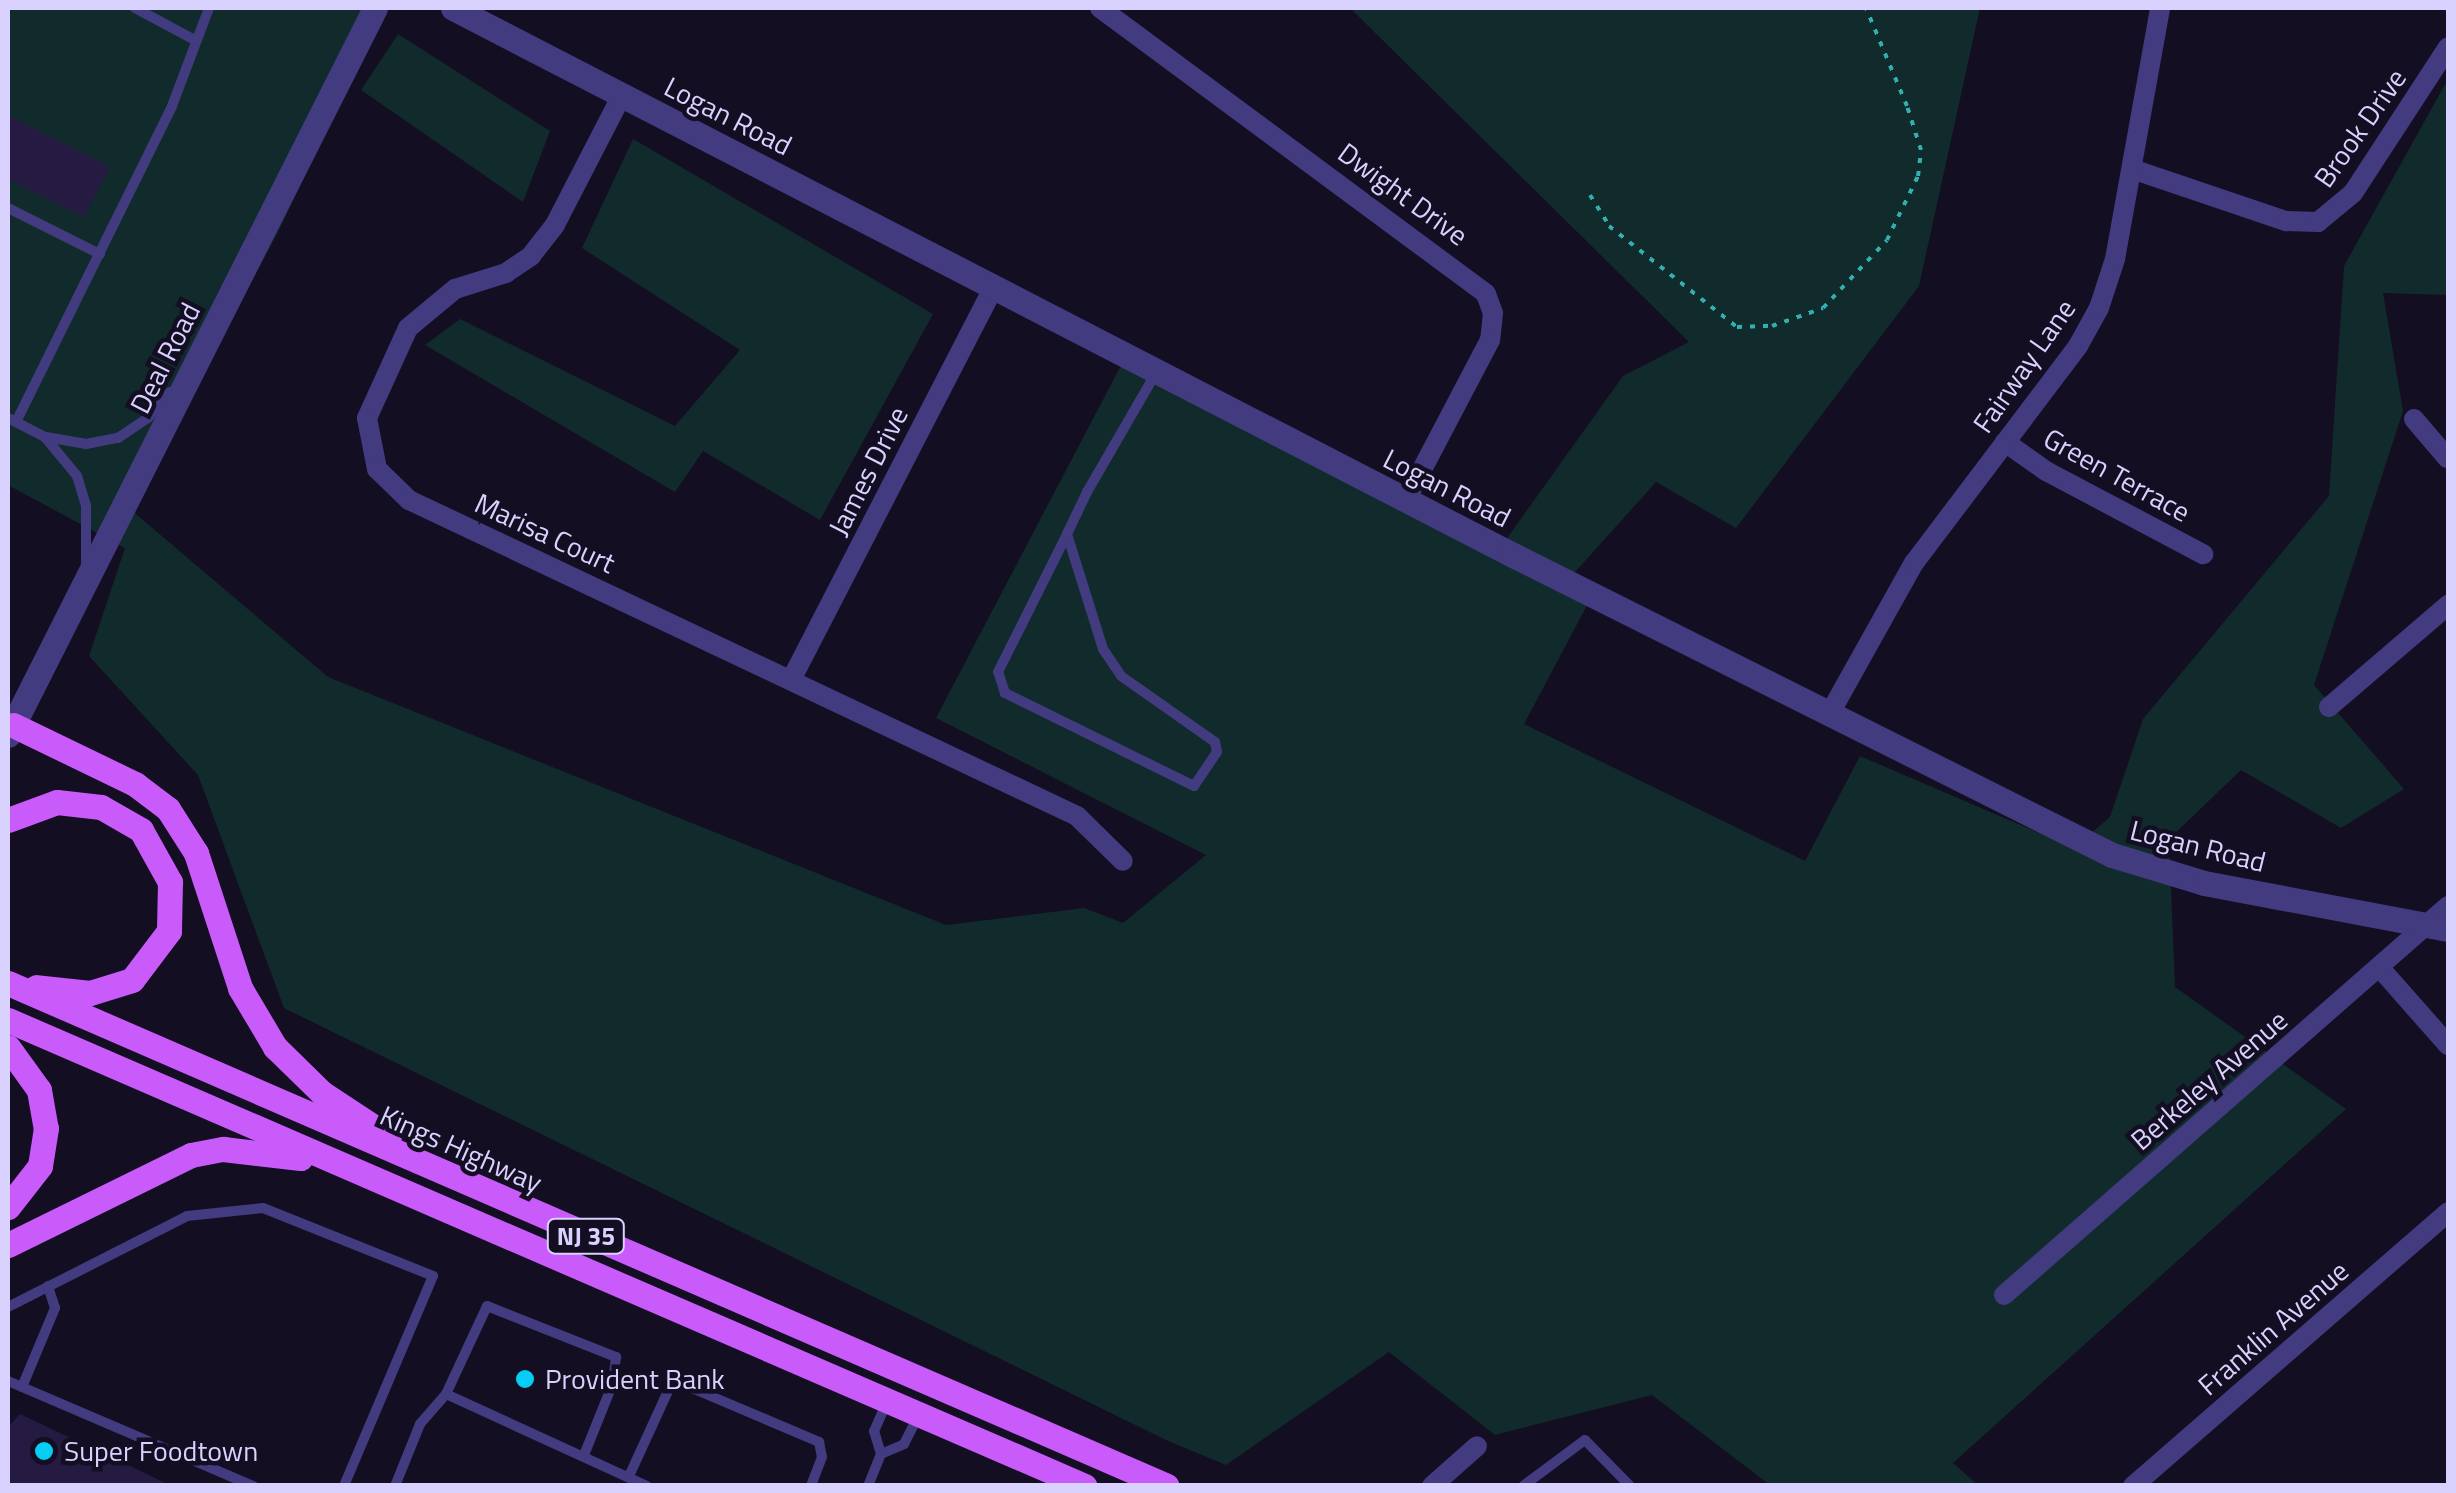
<!DOCTYPE html>
<style>
body{margin:0}
#map{position:relative;width:2456px;height:1493px;overflow:hidden;background:#130e22;font-family:"Titillium Web",sans-serif}
div>[style]{position:absolute}
.green>*{inset:0;background:#112b2c}
.building>*{inset:0;background:#251b42}
.path>*{height:4px;margin-top:-2px;transform-origin:0;background:repeating-linear-gradient(90deg,#32b0b0 0 5px,transparent 0 13px)}
.service>*{height:10px;margin:-5px;padding:0 5px;transform-origin:5px;border-radius:5px;background:#423b80}
.minor>*{height:20px;margin:-10px;padding:0 10px;transform-origin:10px;border-radius:10px;background:#423b80}
.tertiary>*{height:25px;margin:-12.5px;padding:0 12.5px;transform-origin:12.5px;border-radius:12.5px;background:#423b80}
.primary>*{height:25px;margin:-12.5px;padding:0 12.5px;transform-origin:12.5px;border-radius:12.5px;background:#c95bfa}
.dots>*{width:28px;height:28px;translate:-50% -50%;box-sizing:border-box;border:5px solid #130e22;border-radius:50%}
span{translate:-50% -50%;white-space:nowrap;text-align:center;line-height:1.15;-webkit-text-stroke:9px #130e22;paint-order:stroke}
.shield-label span{padding:2px 8px;background:#130e22;border:2px solid;border-radius:8px;-webkit-text-stroke-width:0}
.shield-label{font-size:25px;color:#d9d1fe;font-weight:700}
.street-label{font-size:28px;color:#d9d1fe}
.poi-label{font-size:28px;color:#d9d1fe}
.left{translate:0 -50%;text-align:left}
.frame{position:absolute;inset:0;border:10px solid #d9d1fe;pointer-events:none}
</style>
<div id="map">
<div class="green">
<i style="clip-path:polygon(8px 8px,385px 8px,278px 232px,130px 509px,328px 677px,946px 925px,1084px 908px,1123px 923px,1206px 855px,936px 718px,1127px 354px,1500px 548px,1623px 376px,1689px 342px,1350px 8px,1980px 8px,1919px 286px,1736px 528px,1656px 482px,1567px 581px,1592px 596px,1524px 724px,1805px 861px,1860px 756px,2074px 848px,2110px 817px,2143px 719px,2329px 496px,2344px 266px,2448px 79px,2448px 295px,2383px 293px,2403px 411px,2314px 685px,2404px 789px,2341px 828px,2241px 770px,2169px 839px,2175px 987px,2346px 1109px,1953px 1463px,1978px 1485px,1770px 1485px,1652px 1395px,1495px 1435px,1389px 1352px,1226px 1465px,1166px 1440px,284px 1008px,198px 775px,89px 656px,125px 548px,8px 485px)"></i>
<i style="clip-path:polygon(398px 34px,550px 131px,523px 202px,361px 90px)"></i>
<i style="clip-path:polygon(633px 139px,933px 314px,820px 520px,703px 451px,675px 492px,425px 345px,460px 319px,675px 426px,740px 350px,582px 248px)"></i>
</div>
<div class="building">
<i style="clip-path:polygon(8px 115px,110px 167px,84px 217px,8px 179px)"></i>
<i style="clip-path:polygon(20px 1414px,172px 1486px,8px 1486px,8px 1427px)"></i>
</div>
<div class="path">
<i style="left:1590px;top:195px;width:36px;rotate:58deg"></i>
<i style="left:1609px;top:226px;width:163px;rotate:38.3deg"></i>
<i style="left:1737px;top:327px;width:35px;rotate:-2deg"></i>
<i style="left:1772px;top:326px;width:54px;rotate:-19.4deg"></i>
<i style="left:1823px;top:308px;width:93px;rotate:-46.7deg"></i>
<i style="left:1887px;top:240px;width:71px;rotate:-64.2deg"></i>
<i style="left:1918px;top:176px;width:26px;rotate:-83deg"></i>
<i style="left:1921px;top:150px;width:46px;rotate:-107.7deg"></i>
<i style="left:1907px;top:106px;width:106px;rotate:-112.7deg"></i>
</div>
<div class="service">
<i style="left:135px;top:8px;width:66px;rotate:28.1deg"></i>
<i style="left:8px;top:208px;width:103px;rotate:26.6deg"></i>
<i style="left:8px;top:418px;width:42px;rotate:27.2deg"></i>
<i style="left:45px;top:437px;width:50px;rotate:50.6deg"></i>
<i style="left:77px;top:476px;width:30px;rotate:73deg"></i>
<i style="left:86px;top:505px;width:59px;rotate:90deg"></i>
<i style="left:16px;top:422px;width:352px;rotate:-63.7deg"></i>
<i style="left:172px;top:106px;width:105px;rotate:-69.3deg"></i>
<i style="left:46px;top:437px;width:41px;rotate:9.9deg"></i>
<i style="left:86px;top:444px;width:33px;rotate:-11deg"></i>
<i style="left:118px;top:438px;width:36px;rotate:-34deg"></i>
<i style="left:148px;top:418px;width:34px;rotate:-50deg"></i>
<i style="left:1067px;top:534px;width:121px;rotate:72.6deg"></i>
<i style="left:1103px;top:649px;width:32px;rotate:56deg"></i>
<i style="left:1121px;top:676px;width:115px;rotate:35.1deg"></i>
<i style="left:1215px;top:742px;width:10px;rotate:79deg"></i>
<i style="left:1217px;top:752px;width:41px;rotate:124.1deg"></i>
<i style="left:1194px;top:786px;width:211px;rotate:-153.8deg"></i>
<i style="left:1005px;top:693px;width:22px;rotate:-108deg"></i>
<i style="left:998px;top:672px;width:154px;rotate:-63.4deg"></i>
<i style="left:1067px;top:534px;width:47px;rotate:-64.5deg"></i>
<i style="left:1087px;top:492px;width:138px;rotate:-59.9deg"></i>
<i style="left:8px;top:1307px;width:201px;rotate:-26.9deg"></i>
<i style="left:187px;top:1216px;width:76px;rotate:-6deg"></i>
<i style="left:263px;top:1208px;width:183px;rotate:21.8deg"></i>
<i style="left:433px;top:1276px;width:228px;rotate:113deg"></i>
<i style="left:8px;top:1381px;width:267px;rotate:23.2deg"></i>
<i style="left:22px;top:1387px;width:86px;rotate:-67.3deg"></i>
<i style="left:55px;top:1308px;width:23px;rotate:-108deg"></i>
<i style="left:446px;top:1394px;width:97px;rotate:-65deg"></i>
<i style="left:487px;top:1306px;width:139px;rotate:21.6deg"></i>
<i style="left:616px;top:1357px;width:26px;rotate:97deg"></i>
<i style="left:613px;top:1383px;width:78px;rotate:111.9deg"></i>
<i style="left:887px;top:1402px;width:32px;rotate:114deg"></i>
<i style="left:874px;top:1431px;width:24px;rotate:73deg"></i>
<i style="left:881px;top:1454px;width:25px;rotate:-23deg"></i>
<i style="left:904px;top:1444px;width:33px;rotate:-63deg"></i>
<i style="left:630px;top:1474px;width:103px;rotate:-65.4deg"></i>
<i style="left:673px;top:1380px;width:159px;rotate:23deg"></i>
<i style="left:819px;top:1442px;width:15px;rotate:79deg"></i>
<i style="left:822px;top:1457px;width:31px;rotate:111deg"></i>
<i style="left:395px;top:1486px;width:67px;rotate:-68deg"></i>
<i style="left:420px;top:1424px;width:40px;rotate:-49deg"></i>
<i style="left:446px;top:1394px;width:221px;rotate:24.6deg"></i>
<i style="left:868px;top:1486px;width:35px;rotate:-68deg"></i>
<i style="left:1523px;top:1486px;width:77px;rotate:-36.6deg"></i>
<i style="left:1585px;top:1440px;width:64px;rotate:45.6deg"></i>
</div>
<div class="minor">
<i style="left:1100px;top:8px;width:480px;rotate:36.5deg"></i>
<i style="left:1486px;top:294px;width:20px;rotate:70deg"></i>
<i style="left:1493px;top:313px;width:27px;rotate:96deg"></i>
<i style="left:1490px;top:340px;width:181px;rotate:117.7deg"></i>
<i style="left:622px;top:95px;width:146px;rotate:117.3deg"></i>
<i style="left:555px;top:225px;width:39px;rotate:128deg"></i>
<i style="left:531px;top:256px;width:30px;rotate:146deg"></i>
<i style="left:506px;top:273px;width:53px;rotate:162.6deg"></i>
<i style="left:455px;top:289px;width:61px;rotate:140.3deg"></i>
<i style="left:408px;top:328px;width:99px;rotate:114.5deg"></i>
<i style="left:367px;top:418px;width:52px;rotate:78.9deg"></i>
<i style="left:377px;top:469px;width:45px;rotate:44.1deg"></i>
<i style="left:409px;top:500px;width:739px;rotate:25.32deg"></i>
<i style="left:1077px;top:816px;width:64px;rotate:44.4deg"></i>
<i style="left:2132px;top:169px;width:163px;rotate:18.7deg"></i>
<i style="left:2286px;top:221px;width:32px;rotate:2deg"></i>
<i style="left:2318px;top:222px;width:45px;rotate:-39.6deg"></i>
<i style="left:2353px;top:193px;width:174px;rotate:-56.9deg"></i>
<i style="left:2414px;top:419px;width:52px;rotate:49.6deg"></i>
<i style="left:2005px;top:442px;width:50px;rotate:35.3deg"></i>
<i style="left:2046px;top:471px;width:178px;rotate:27.9deg"></i>
<i style="left:791px;top:680px;width:441px;rotate:-62.7deg"></i>
<i style="left:2329px;top:707px;width:157px;rotate:-40.6deg"></i>
<i style="left:1830px;top:713px;width:172px;rotate:-60.8deg"></i>
<i style="left:1914px;top:563px;width:272px;rotate:-52.9deg"></i>
<i style="left:2078px;top:346px;width:43px;rotate:-61.1deg"></i>
<i style="left:2099px;top:308px;width:52px;rotate:-71.9deg"></i>
<i style="left:2115px;top:259px;width:255px;rotate:-79.8deg"></i>
<i style="left:2380px;top:968px;width:103px;rotate:48.6deg"></i>
<i style="left:2004px;top:1295px;width:590px;rotate:-41.22deg"></i>
<i style="left:1432px;top:1486px;width:60px;rotate:-41.6deg"></i>
<i style="left:2133px;top:1486px;width:417px;rotate:-41deg"></i>
</div>
<div class="tertiary">
<i style="left:453px;top:8px;width:1193px;rotate:27.3deg"></i>
<i style="left:1513px;top:555px;width:670px;rotate:26.6deg"></i>
<i style="left:2112px;top:855px;width:96px;rotate:16.9deg"></i>
<i style="left:2204px;top:883px;width:248px;rotate:10.7deg"></i>
<i style="left:8px;top:735px;width:814px;rotate:-63.21deg"></i>
</div>
<div class="primary">
<i style="left:13px;top:725px;width:136px;rotate:25.8deg"></i>
<i style="left:135px;top:784px;width:41px;rotate:37.1deg"></i>
<i style="left:168px;top:809px;width:52px;rotate:57.5deg"></i>
<i style="left:196px;top:853px;width:142px;rotate:71.9deg"></i>
<i style="left:240px;top:988px;width:69px;rotate:59.3deg"></i>
<i style="left:275px;top:1047px;width:66px;rotate:44.4deg"></i>
<i style="left:322px;top:1093px;width:80px;rotate:33.3deg"></i>
<i style="left:8px;top:820px;width:52px;rotate:-20.2deg"></i>
<i style="left:57px;top:802px;width:44px;rotate:6.5deg"></i>
<i style="left:101px;top:807px;width:46px;rotate:29.9deg"></i>
<i style="left:141px;top:830px;width:60px;rotate:60.9deg"></i>
<i style="left:170px;top:882px;width:49px;rotate:91.2deg"></i>
<i style="left:169px;top:931px;width:61px;rotate:127.1deg"></i>
<i style="left:132px;top:980px;width:44px;rotate:162.8deg"></i>
<i style="left:90px;top:993px;width:54px;rotate:-173.7deg"></i>
<i style="left:8px;top:983px;width:1263px;rotate:23.46deg"></i>
<i style="left:8px;top:1020px;width:1173px;rotate:23.4deg"></i>
<i style="left:8px;top:1047px;width:53px;rotate:54.2deg"></i>
<i style="left:39px;top:1090px;width:39px;rotate:80deg"></i>
<i style="left:46px;top:1128px;width:38px;rotate:99deg"></i>
<i style="left:40px;top:1166px;width:52px;rotate:128deg"></i>
<i style="left:8px;top:1245px;width:204px;rotate:-26.2deg"></i>
<i style="left:191px;top:1155px;width:33px;rotate:-11deg"></i>
<i style="left:223px;top:1149px;width:78px;rotate:6.7deg"></i>
</div>
<div class="dots">
<i style="left:525px;top:1379px;background:#07ccf3"></i>
<i style="left:44px;top:1451px;background:#07ccf3"></i>
</div>
<div class="shield-label">
<span style="left:586px;top:1236px">NJ 35</span>
</div>
<div class="street-label">
<span style="left:728px;top:116px;rotate:27deg">Logan Road</span>
<span style="left:2360px;top:128px;rotate:-55deg">Brook Drive</span>
<span style="left:1403px;top:194px;rotate:36deg">Dwight Drive</span>
<span style="left:165px;top:358px;rotate:-63deg">Deal Road</span>
<span style="left:2024px;top:366px;rotate:-55deg">Fairway Lane</span>
<span style="left:868px;top:471px;rotate:-63deg">James Drive</span>
<span style="left:2117px;top:475px;rotate:29deg">Green Terrace</span>
<span style="left:1447px;top:488px;rotate:27deg">Logan Road</span>
<span style="left:545px;top:533px;rotate:25deg">Marisa Court</span>
<span style="left:2198px;top:846px;rotate:14deg">Logan Road</span>
<span style="left:2209px;top:1080px;rotate:-41deg">Berkeley Avenue</span>
<span style="left:461px;top:1149px;rotate:24deg">Kings Highway</span>
<span style="left:2273px;top:1328px;rotate:-41deg">Franklin Avenue</span>
</div>
<div class="poi-label">
<span class="left" style="left:545px;top:1379px">Provident Bank</span>
<span class="left" style="left:64px;top:1451px">Super Foodtown</span>
</div>
<div class="frame"></div>
</div>
